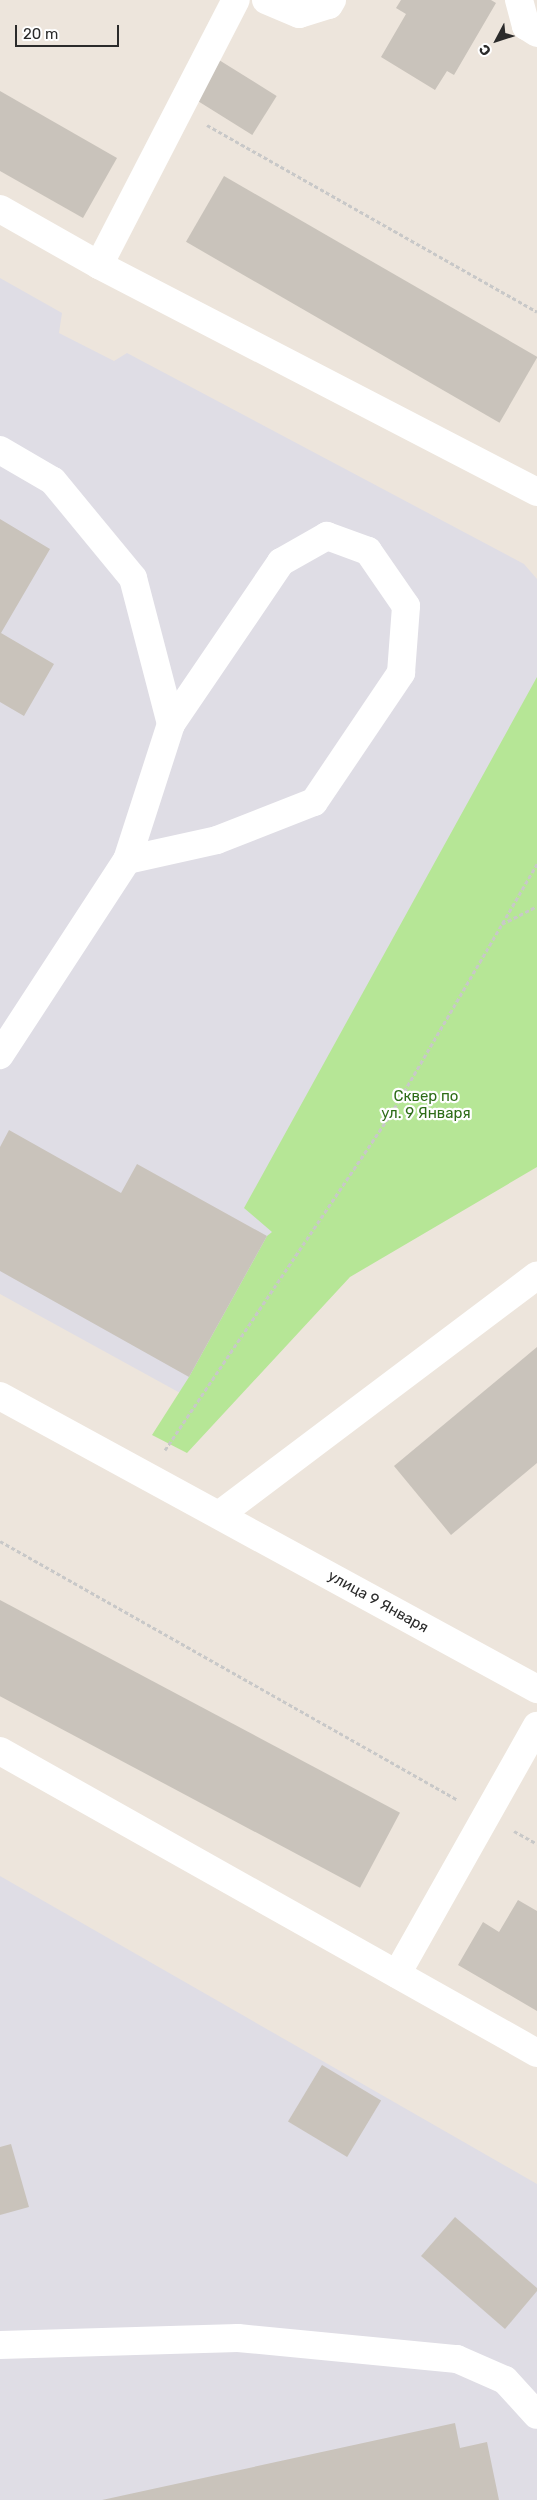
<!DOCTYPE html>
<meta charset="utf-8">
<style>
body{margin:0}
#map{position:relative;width:537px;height:2500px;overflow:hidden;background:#ede5dc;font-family:Rubik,sans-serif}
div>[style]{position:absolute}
.industrial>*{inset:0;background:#dfdde5}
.green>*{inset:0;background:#b6e696}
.building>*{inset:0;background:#c9c3bb;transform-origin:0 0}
.path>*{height:3px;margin-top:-1.5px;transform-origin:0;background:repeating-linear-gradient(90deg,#c8c8c8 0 4px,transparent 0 6.5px)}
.minor>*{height:28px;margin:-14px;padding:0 14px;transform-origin:14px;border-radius:14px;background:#fff}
span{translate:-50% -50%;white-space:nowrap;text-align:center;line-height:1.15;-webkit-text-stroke:4.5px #fff;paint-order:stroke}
.park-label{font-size:15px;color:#2d6c17}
.street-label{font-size:15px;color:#2b2b2b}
.north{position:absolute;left:472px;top:15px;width:50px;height:50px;-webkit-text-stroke:4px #fff;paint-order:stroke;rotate:230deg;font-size:14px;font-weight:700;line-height:20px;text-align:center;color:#2b2b2b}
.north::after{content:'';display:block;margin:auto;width:18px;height:22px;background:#2b2b2b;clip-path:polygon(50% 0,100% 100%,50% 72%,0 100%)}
.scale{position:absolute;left:15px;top:25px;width:104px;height:22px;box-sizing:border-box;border:2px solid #2b2b2b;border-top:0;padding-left:6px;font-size:15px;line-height:18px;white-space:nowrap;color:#2b2b2b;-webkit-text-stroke:4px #fff;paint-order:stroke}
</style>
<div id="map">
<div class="industrial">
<i style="clip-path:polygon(0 278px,62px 313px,59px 333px,114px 361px,127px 353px,524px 564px,537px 579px,537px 801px,191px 1399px,0 1294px)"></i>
<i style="clip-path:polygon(0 1876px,537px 2184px,537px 2500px,0 2500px)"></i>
</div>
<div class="green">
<i style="clip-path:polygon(537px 677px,537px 1167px,350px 1277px,187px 1453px,152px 1435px,189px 1377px,267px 1236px,272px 1232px,244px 1208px)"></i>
</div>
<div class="building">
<i style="clip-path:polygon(401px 0,491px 0,496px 3px,454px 75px,447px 71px,435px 90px,381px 57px,406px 14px,396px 8px)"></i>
<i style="left:219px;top:60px;width:68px;height:46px;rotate:32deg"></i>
<i style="clip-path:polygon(0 91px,117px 158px,83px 218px,0 171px)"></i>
<i style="left:224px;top:176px;width:362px;height:76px;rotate:30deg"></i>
<i style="clip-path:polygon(0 519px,50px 549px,1px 633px,54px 664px,24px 716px,0 702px)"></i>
<i style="clip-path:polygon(9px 1130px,121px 1193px,137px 1164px,267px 1236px,189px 1377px,0 1271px,0 1147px)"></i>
<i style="clip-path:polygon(537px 1347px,537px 1463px,451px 1535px,394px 1466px)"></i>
<i style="left:0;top:1600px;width:453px;height:85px;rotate:28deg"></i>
<i style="clip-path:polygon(518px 1900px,537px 1911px,537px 2011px,458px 1965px,483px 1922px,499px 1932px)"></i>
<i style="left:322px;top:2065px;width:69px;height:66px;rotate:31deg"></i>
<i style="clip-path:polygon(11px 2144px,29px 2207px,0 2215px,0 2147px)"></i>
<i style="clip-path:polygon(455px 2217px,537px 2288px,537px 2291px,505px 2329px,421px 2256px)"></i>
<i style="clip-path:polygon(455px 2423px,460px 2448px,487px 2442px,499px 2500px,102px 2500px)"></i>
</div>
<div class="path">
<i style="left:207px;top:125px;width:379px;rotate:29.5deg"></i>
<i style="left:502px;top:924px;width:39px;rotate:-27deg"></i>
<i style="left:165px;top:1450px;width:405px;rotate:-56.1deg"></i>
<i style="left:391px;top:1114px;width:290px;rotate:-59.7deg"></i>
<i style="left:0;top:1541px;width:526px;rotate:29.49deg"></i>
<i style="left:514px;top:1831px;width:26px;rotate:29deg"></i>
</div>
<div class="minor">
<i style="left:266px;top:0;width:36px;rotate:23deg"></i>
<i style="left:299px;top:14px;width:31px;rotate:-17deg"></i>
<i style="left:329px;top:5px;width:6px;rotate:-59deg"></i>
<i style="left:519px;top:0;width:27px;rotate:75deg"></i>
<i style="left:526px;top:26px;width:13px;rotate:32deg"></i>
<i style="left:0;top:209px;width:114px;rotate:29.5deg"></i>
<i style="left:99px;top:265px;width:493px;rotate:27.4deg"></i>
<i style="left:99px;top:265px;width:298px;rotate:-62.7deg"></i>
<i style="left:0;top:450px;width:61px;rotate:30.3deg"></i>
<i style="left:53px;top:481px;width:126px;rotate:50.5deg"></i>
<i style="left:133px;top:578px;width:151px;rotate:75.4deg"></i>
<i style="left:171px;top:724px;width:143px;rotate:107.9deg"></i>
<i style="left:127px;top:860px;width:233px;rotate:123.1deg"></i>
<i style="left:127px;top:860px;width:92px;rotate:-12.5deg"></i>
<i style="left:217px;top:840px;width:104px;rotate:-21.4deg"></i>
<i style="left:314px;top:802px;width:156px;rotate:-56deg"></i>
<i style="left:401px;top:673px;width:67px;rotate:-85.7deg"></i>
<i style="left:406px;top:606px;width:67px;rotate:-124.6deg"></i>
<i style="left:368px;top:551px;width:44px;rotate:-159.9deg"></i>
<i style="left:327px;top:536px;width:53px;rotate:150.5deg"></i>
<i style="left:281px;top:562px;width:196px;rotate:124.2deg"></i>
<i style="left:0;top:1396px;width:612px;rotate:28.62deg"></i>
<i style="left:219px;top:1515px;width:398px;rotate:-37deg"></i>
<i style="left:0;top:1751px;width:616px;rotate:29.35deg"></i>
<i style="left:397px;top:1974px;width:285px;rotate:-60.6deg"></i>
<i style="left:0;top:2345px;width:238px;rotate:-1.7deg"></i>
<i style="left:238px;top:2338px;width:220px;rotate:5.5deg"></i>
<i style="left:457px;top:2359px;width:52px;rotate:23.6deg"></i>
<i style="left:505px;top:2380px;width:47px;rotate:47.6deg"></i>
</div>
<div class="park-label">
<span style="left:426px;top:1105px">Сквер по<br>ул. 9 Января</span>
</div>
<div class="street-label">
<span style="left:378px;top:1602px;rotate:29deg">улица 9 Января</span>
</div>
<div class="north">С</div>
<div class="scale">20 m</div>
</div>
